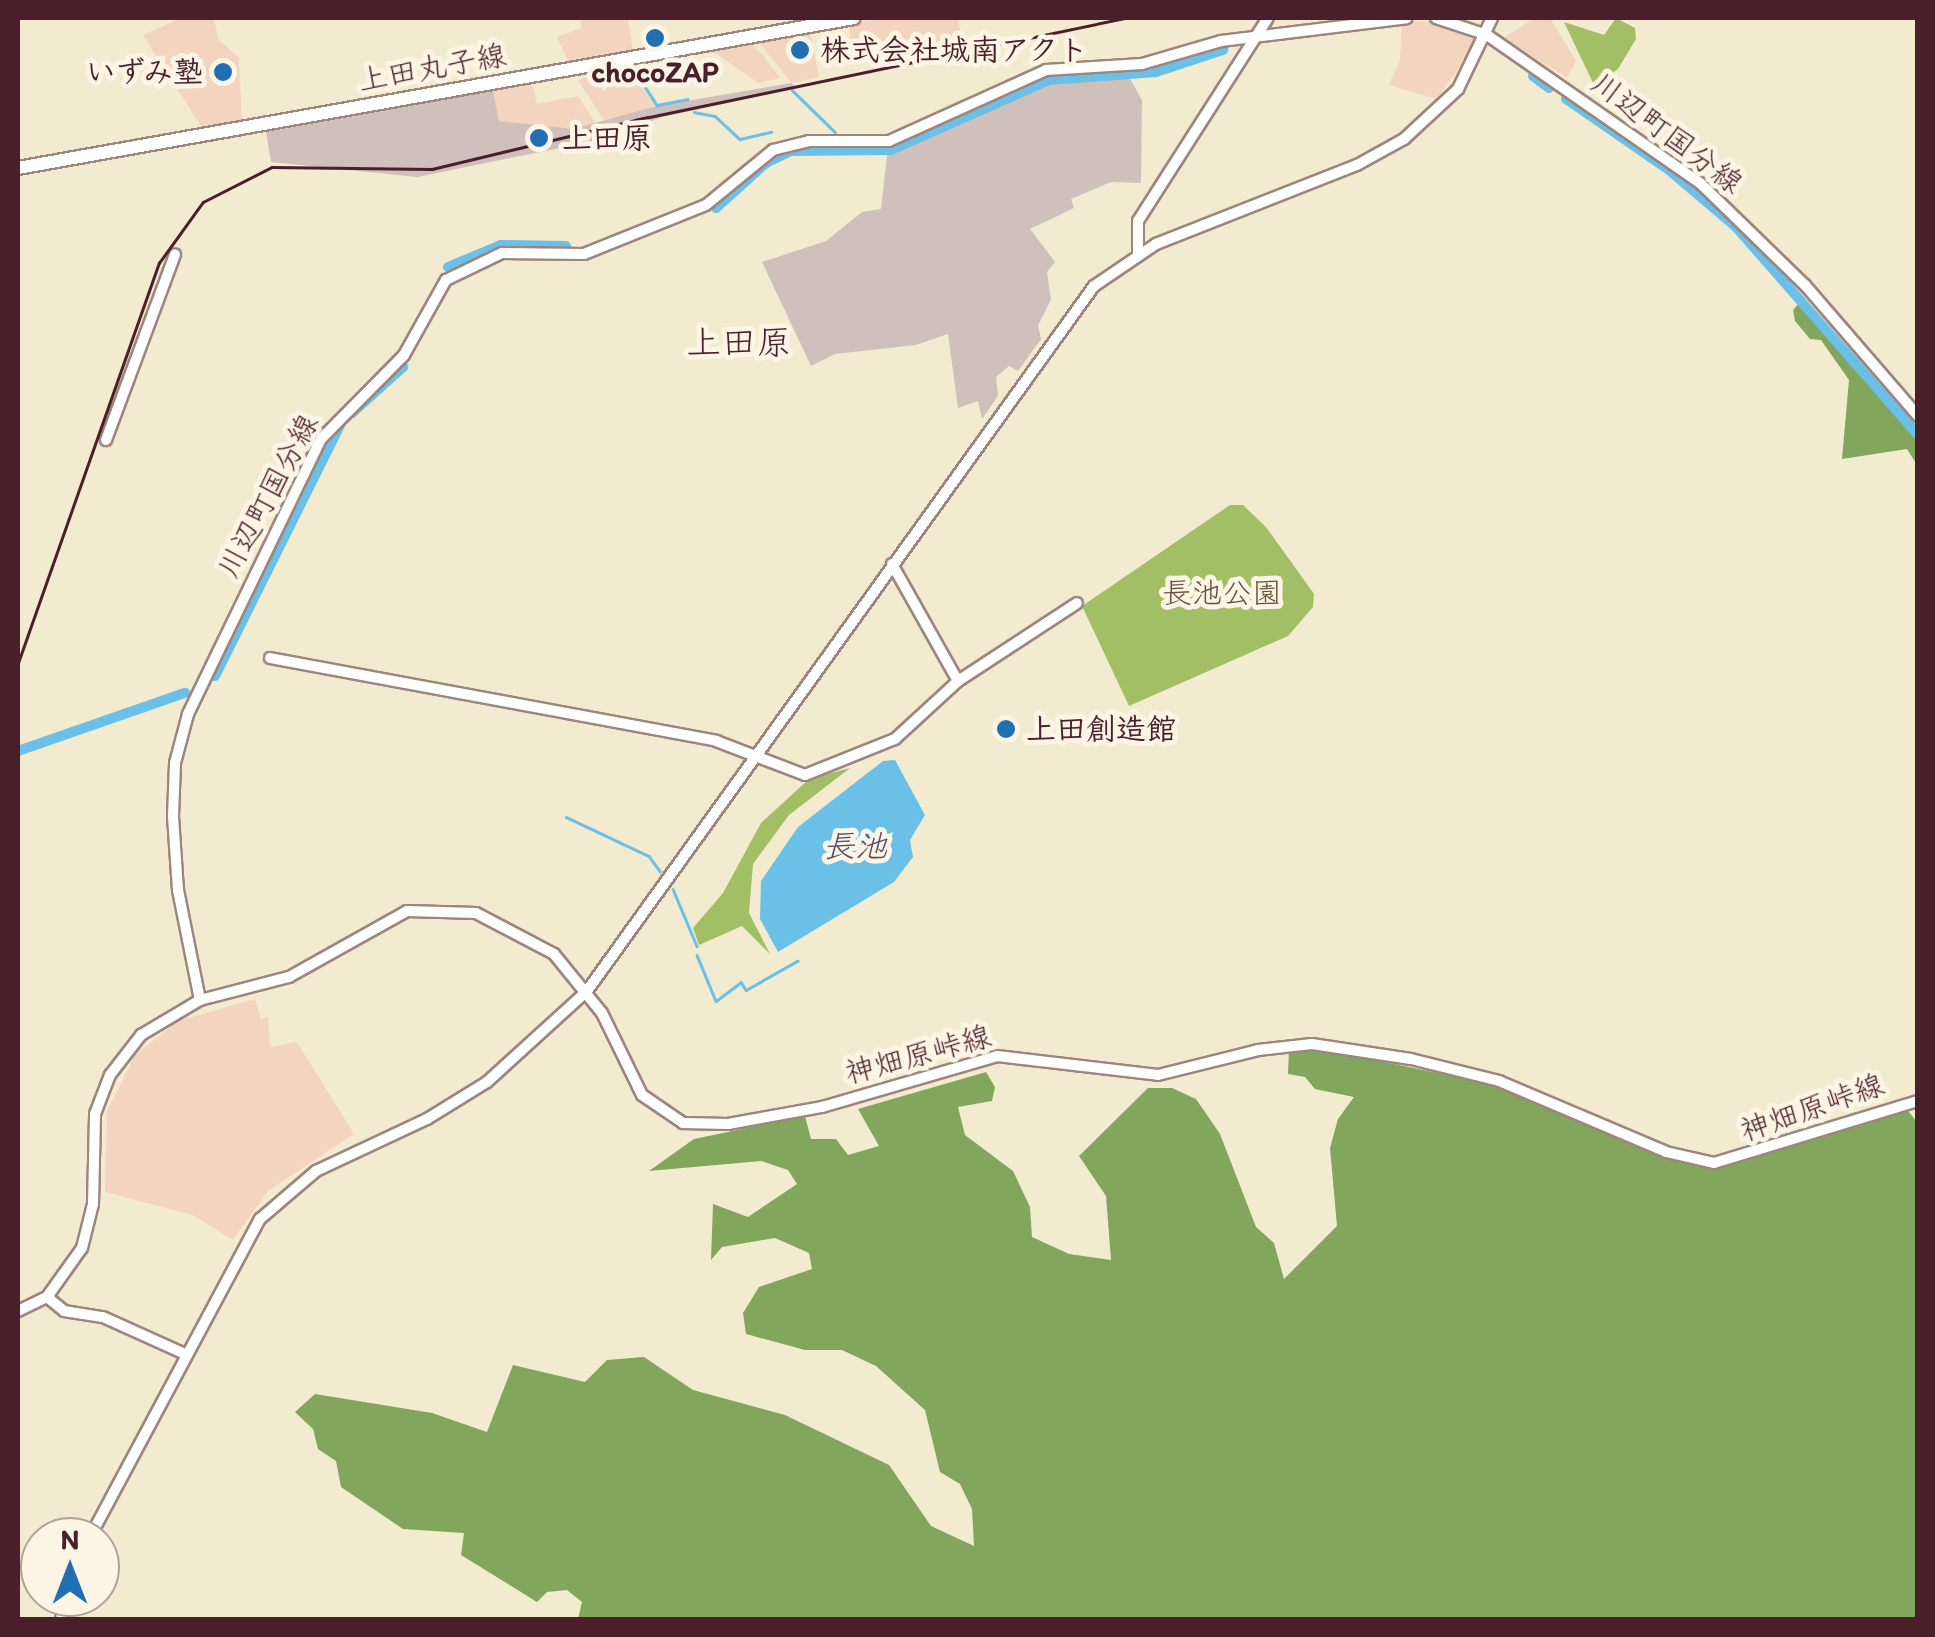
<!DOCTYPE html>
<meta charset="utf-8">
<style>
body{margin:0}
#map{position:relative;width:1935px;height:1637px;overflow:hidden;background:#f2ebd0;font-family:Itim,"Klee One",sans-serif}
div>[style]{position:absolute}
.built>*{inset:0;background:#f3d4bf}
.industrial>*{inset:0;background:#cfc0bb}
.green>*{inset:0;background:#a3bf66}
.forest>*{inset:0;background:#82a65b}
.water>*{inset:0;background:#6bc0e8}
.stream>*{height:2.5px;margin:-1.25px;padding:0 1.25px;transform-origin:1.25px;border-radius:1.25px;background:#6bc0e8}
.canal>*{height:10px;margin:-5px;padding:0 5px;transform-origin:5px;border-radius:5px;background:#6bc0e8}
.roads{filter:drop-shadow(2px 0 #9e857e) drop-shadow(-2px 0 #9e857e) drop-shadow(0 2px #9e857e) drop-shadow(0 -2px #9e857e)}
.minor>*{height:10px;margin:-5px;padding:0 5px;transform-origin:5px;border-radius:5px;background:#fff}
.major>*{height:12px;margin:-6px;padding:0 6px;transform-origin:6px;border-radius:6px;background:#fff}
.rail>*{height:2.5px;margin:-1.25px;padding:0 1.25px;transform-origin:1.25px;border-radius:1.25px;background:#4a1f2b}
.dots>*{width:28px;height:28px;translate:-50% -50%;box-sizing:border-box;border:5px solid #fcf5e5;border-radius:50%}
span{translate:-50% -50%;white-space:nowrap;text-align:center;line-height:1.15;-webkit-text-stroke:10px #fcf5e5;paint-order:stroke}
.poi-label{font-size:30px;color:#4a1f2b;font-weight:700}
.left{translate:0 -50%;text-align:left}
.right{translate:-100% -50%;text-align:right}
.street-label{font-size:30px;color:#4a1f2b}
.park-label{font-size:30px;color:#654f3d}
.water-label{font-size:32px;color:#544f64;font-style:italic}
.quarter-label{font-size:35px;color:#4a1f2b}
.frame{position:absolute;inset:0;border:20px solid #4a1f2b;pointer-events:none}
.north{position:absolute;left:20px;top:1517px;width:100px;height:100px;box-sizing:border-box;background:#fcf5e5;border:2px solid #b59f9b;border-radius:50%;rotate:0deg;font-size:28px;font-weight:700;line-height:40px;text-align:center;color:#4a1f2b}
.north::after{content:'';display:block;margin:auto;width:35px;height:45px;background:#1f6fb2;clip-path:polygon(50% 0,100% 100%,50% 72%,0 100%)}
</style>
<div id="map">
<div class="built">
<i style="clip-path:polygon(181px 18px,214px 20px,219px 40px,239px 58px,242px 121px,202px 128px,143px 35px)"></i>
<i style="clip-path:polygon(580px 18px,628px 18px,633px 52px,569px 63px,557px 37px,581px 28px)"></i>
<i style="clip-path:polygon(884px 18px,958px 18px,962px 43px,877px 59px,875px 41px,850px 43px,849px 24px)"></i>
<i style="clip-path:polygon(1534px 18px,1550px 18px,1576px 61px,1567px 78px,1504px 38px)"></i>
<i style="clip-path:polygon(1435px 21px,1472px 33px,1474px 40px,1454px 75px,1436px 99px,1389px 85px,1400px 59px,1402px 22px)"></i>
<i style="clip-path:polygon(810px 31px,819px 77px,792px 83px,757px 40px)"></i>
<i style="clip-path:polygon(749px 42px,762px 54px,780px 78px,758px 83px,710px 49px)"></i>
<i style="clip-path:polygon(629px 65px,657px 110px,605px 122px,578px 80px)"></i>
<i style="clip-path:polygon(532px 84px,537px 104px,578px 96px,596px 124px,563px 129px,499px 121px,493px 91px)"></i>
<i style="clip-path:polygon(255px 999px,261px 1019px,268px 1017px,270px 1047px,297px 1042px,354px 1134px,268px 1191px,233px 1240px,193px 1215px,105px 1192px,107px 1111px,135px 1055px,178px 1021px)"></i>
</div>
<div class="industrial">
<i style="clip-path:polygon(1129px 77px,1142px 100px,1141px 183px,1111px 182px,1071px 199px,1074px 208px,1030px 229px,1055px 262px,1047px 272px,1051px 300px,1038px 325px,1041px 339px,1018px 371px,1009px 366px,996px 377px,998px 396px,982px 419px,978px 401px,958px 408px,948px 334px,916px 345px,835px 354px,811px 366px,762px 262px,826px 241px,862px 212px,881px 209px,887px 155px,1049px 82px)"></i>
<i style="clip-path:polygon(792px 83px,795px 88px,662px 117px,604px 139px,417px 177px,271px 162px,266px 132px,493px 91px,499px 121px,573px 129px,657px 106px)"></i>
</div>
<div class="green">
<i style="clip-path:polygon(1616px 18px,1635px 28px,1636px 39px,1618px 69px,1594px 85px,1564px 22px,1604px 35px)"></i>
<i style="clip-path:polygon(1230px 505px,1243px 505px,1266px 527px,1314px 594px,1313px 607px,1288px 636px,1129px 706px,1082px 606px)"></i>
<i style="clip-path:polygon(850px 768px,789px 815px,753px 864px,749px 913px,770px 954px,742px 926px,699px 945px,693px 928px,723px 893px,761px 823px,809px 779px)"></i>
</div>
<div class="forest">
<i style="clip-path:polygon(1801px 301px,1917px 427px,1917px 465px,1907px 449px,1842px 459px,1849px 380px,1821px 340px,1810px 339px,1795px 321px,1793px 310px)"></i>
<i style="clip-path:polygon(1313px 1047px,1500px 1086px,1664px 1156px,1709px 1165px,1762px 1155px,1904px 1106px,1917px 1122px,1917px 1619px,578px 1619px,582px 1602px,567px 1590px,547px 1592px,537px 1602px,461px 1555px,464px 1533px,403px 1529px,341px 1487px,336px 1461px,318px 1449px,313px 1429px,295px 1412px,315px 1394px,432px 1413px,487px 1432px,513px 1365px,585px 1382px,607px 1360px,644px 1357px,693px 1390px,785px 1415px,889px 1465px,931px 1526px,974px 1546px,972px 1509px,960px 1484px,940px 1472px,925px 1410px,876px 1366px,842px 1350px,805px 1350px,746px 1334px,743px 1313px,759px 1287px,812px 1269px,809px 1253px,775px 1238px,722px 1247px,711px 1260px,713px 1204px,748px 1217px,797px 1184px,788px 1170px,761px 1161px,649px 1171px,694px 1139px,805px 1116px,811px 1139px,836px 1139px,848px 1155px,879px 1146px,858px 1109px,986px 1072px,995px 1087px,992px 1101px,958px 1107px,965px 1135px,1013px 1171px,1030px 1207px,1032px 1237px,1069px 1254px,1111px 1260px,1106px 1196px,1079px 1156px,1148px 1088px,1172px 1088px,1196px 1099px,1220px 1134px,1256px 1227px,1274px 1243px,1284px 1279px,1337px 1226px,1330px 1148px,1338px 1119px,1354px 1097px,1315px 1089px,1305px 1077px,1288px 1074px,1289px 1049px)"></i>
</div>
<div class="water">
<i style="clip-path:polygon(895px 760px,925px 815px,910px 840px,913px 857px,894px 882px,778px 952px,760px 919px,761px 881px,798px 827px,883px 761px)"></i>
</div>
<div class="stream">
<i style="left:631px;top:65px;width:48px;rotate:57deg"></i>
<i style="left:657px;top:105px;width:31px;rotate:-11deg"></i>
<i style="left:792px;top:90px;width:60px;rotate:44.3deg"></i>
<i style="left:694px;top:112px;width:21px;rotate:11deg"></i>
<i style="left:715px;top:116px;width:34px;rotate:43deg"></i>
<i style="left:740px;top:139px;width:32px;rotate:-13deg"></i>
<i style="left:835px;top:147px;width:3px;rotate:72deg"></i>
<i style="left:566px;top:817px;width:92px;rotate:25.2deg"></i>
<i style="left:649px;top:856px;width:19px;rotate:54deg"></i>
<i style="left:673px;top:889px;width:62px;rotate:67.2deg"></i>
<i style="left:697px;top:955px;width:50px;rotate:67.6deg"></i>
<i style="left:716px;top:1001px;width:31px;rotate:-37deg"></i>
<i style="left:741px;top:982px;width:9px;rotate:58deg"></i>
<i style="left:746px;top:990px;width:59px;rotate:-29.6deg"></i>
</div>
<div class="canal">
<i style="left:1533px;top:76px;width:20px;rotate:37deg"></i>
<i style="left:1566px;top:99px;width:125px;rotate:34.6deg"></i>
<i style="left:1669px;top:170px;width:88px;rotate:40.4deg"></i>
<i style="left:1736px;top:227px;width:276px;rotate:48.8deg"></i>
<i style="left:716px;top:208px;width:67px;rotate:-42deg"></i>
<i style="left:766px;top:163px;width:28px;rotate:-26deg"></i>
<i style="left:791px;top:151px;width:100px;rotate:-0.6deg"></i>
<i style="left:891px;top:150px;width:173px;rotate:-23.9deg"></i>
<i style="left:1049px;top:80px;width:107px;rotate:-4.3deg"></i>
<i style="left:1156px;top:72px;width:71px;rotate:-18.2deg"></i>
<i style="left:448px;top:267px;width:57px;rotate:-22.5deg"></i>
<i style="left:501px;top:245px;width:65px;rotate:0.9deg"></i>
<i style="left:352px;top:413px;width:69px;rotate:-42deg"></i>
<i style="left:215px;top:676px;width:280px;rotate:-63.5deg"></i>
<i style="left:18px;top:751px;width:177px;rotate:-19.2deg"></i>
</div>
<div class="roads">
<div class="minor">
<i style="left:1436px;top:18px;width:54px;rotate:18.4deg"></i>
<i style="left:1487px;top:35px;width:261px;rotate:34.8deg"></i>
<i style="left:1701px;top:184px;width:145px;rotate:44.2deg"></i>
<i style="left:1805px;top:285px;width:173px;rotate:49.2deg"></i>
<i style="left:1138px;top:253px;width:32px;rotate:-90deg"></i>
<i style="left:1138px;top:221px;width:241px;rotate:-57.4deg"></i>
<i style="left:106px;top:440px;width:198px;rotate:-69.6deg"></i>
<i style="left:892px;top:564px;width:134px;rotate:60.6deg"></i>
<i style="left:270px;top:658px;width:454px;rotate:10.5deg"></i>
<i style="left:716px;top:741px;width:95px;rotate:20.9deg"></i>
<i style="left:805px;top:775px;width:97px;rotate:-21.8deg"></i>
<i style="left:895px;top:739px;width:86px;rotate:-42.6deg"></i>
<i style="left:958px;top:681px;width:142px;rotate:-33.2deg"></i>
<i style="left:200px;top:1000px;width:112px;rotate:-101.3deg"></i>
<i style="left:178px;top:890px;width:74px;rotate:-93.9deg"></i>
<i style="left:173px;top:816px;width:53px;rotate:-87.8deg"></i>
<i style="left:175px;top:763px;width:51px;rotate:-75.1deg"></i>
<i style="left:188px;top:714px;width:305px;rotate:-64.2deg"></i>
<i style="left:321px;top:439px;width:118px;rotate:-45.3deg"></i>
<i style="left:404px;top:355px;width:86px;rotate:-60.8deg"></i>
<i style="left:446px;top:280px;width:62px;rotate:-25.7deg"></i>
<i style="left:502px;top:253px;width:82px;rotate:0.7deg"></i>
<i style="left:584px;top:254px;width:131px;rotate:-21.9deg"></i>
<i style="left:706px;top:205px;width:87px;rotate:-39.4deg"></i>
<i style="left:773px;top:150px;width:37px;rotate:-14deg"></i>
<i style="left:809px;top:141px;width:80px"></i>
<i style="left:889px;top:141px;width:172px;rotate:-24.3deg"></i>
<i style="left:1046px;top:70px;width:96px;rotate:-3.6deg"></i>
<i style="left:1142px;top:64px;width:82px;rotate:-16.2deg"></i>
<i style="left:1221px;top:41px;width:187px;rotate:-7deg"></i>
<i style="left:47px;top:1297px;width:22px;rotate:39deg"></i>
<i style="left:64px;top:1311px;width:39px;rotate:9deg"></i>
<i style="left:103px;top:1317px;width:90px;rotate:24.3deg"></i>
<i style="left:18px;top:1311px;width:32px;rotate:-26deg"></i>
<i style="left:47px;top:1297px;width:60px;rotate:-54.5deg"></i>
<i style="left:82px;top:1248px;width:45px;rotate:-76deg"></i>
<i style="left:93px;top:1204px;width:90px;rotate:-88.7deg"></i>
<i style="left:95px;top:1114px;width:42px;rotate:-69deg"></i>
<i style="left:110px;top:1075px;width:51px;rotate:-52.2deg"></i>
<i style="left:141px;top:1035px;width:69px;rotate:-30.7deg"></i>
<i style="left:200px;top:1000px;width:92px;rotate:-14.5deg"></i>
<i style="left:289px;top:977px;width:135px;rotate:-29.2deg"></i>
<i style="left:407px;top:911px;width:69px;rotate:1.7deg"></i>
<i style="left:476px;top:913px;width:88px;rotate:27.7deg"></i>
<i style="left:554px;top:954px;width:76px;rotate:50.9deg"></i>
<i style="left:602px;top:1013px;width:91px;rotate:64deg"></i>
<i style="left:642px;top:1095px;width:50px;rotate:34.3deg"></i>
<i style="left:683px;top:1123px;width:45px;rotate:1.3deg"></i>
<i style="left:728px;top:1124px;width:96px;rotate:-10.3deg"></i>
<i style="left:822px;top:1107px;width:182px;rotate:-16.2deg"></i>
<i style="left:997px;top:1056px;width:162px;rotate:6.7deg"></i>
<i style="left:1158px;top:1075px;width:103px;rotate:-14deg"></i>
<i style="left:1258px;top:1050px;width:54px;rotate:-6.3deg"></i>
<i style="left:1312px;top:1044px;width:100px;rotate:8.6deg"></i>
<i style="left:1411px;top:1059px;width:91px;rotate:14deg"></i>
<i style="left:1499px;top:1081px;width:181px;rotate:23deg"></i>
<i style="left:1666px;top:1152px;width:49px;rotate:12.9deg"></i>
<i style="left:1714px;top:1163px;width:213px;rotate:-16.9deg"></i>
<i style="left:90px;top:1537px;width:361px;rotate:-61.9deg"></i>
<i style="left:260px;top:1219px;width:74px;rotate:-40.6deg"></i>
<i style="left:316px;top:1171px;width:123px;rotate:-25.1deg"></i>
<i style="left:427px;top:1119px;width:70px;rotate:-31.7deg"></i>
<i style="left:487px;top:1082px;width:135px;rotate:-42.3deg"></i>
<i style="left:587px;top:991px;width:868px;rotate:-54.28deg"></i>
<i style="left:1094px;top:286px;width:75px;rotate:-34.1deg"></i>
<i style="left:1156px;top:244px;width:216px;rotate:-21.5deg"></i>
<i style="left:1357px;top:165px;width:54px;rotate:-29deg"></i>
<i style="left:1404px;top:139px;width:74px;rotate:-42.8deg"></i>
<i style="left:1458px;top:89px;width:79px;rotate:-64.4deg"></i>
<i style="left:61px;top:1620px;width:23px;rotate:-80deg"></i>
</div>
<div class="major">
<i style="left:18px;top:168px;width:849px;rotate:-10.17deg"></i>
</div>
</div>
<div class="rail">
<i style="left:635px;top:120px;width:501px;rotate:-11.76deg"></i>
<i style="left:18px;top:663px;width:424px;rotate:-70.6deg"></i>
<i style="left:159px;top:263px;width:75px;rotate:-54.2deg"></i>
<i style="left:203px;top:202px;width:77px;rotate:-26.9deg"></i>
<i style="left:272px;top:167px;width:160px;rotate:0.7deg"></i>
<i style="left:432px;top:169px;width:222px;rotate:-13.5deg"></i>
</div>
<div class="dots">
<i style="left:655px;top:38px;background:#1f6fb2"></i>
<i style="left:800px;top:50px;background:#1f6fb2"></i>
<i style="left:223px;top:72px;background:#1f6fb2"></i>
<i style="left:539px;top:138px;background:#1f6fb2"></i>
<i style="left:1006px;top:729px;background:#1f6fb2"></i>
</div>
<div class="poi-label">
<span class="left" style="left:820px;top:50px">株式会社城南アクト</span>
<span class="right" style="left:203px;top:72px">いずみ塾</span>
<span style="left:655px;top:72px">chocoZAP</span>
<span class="left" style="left:562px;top:138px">上田原</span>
<span class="left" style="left:1026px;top:729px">上田創造館</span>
</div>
<div class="street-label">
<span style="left:432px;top:68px;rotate:-10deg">上田丸子線</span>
<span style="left:1667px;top:133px;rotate:37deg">川辺町国分線</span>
<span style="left:268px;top:496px;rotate:-62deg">川辺町国分線</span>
<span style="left:918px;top:1055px;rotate:-15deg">神畑原峠線</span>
<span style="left:1812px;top:1108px;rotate:-19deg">神畑原峠線</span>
</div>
<div class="park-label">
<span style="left:1222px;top:593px">長池公園</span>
</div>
<div class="water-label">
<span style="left:855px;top:846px">長池</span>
</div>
<div class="quarter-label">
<span style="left:739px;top:342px">上田原</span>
</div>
<div class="frame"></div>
<div class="north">N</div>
</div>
